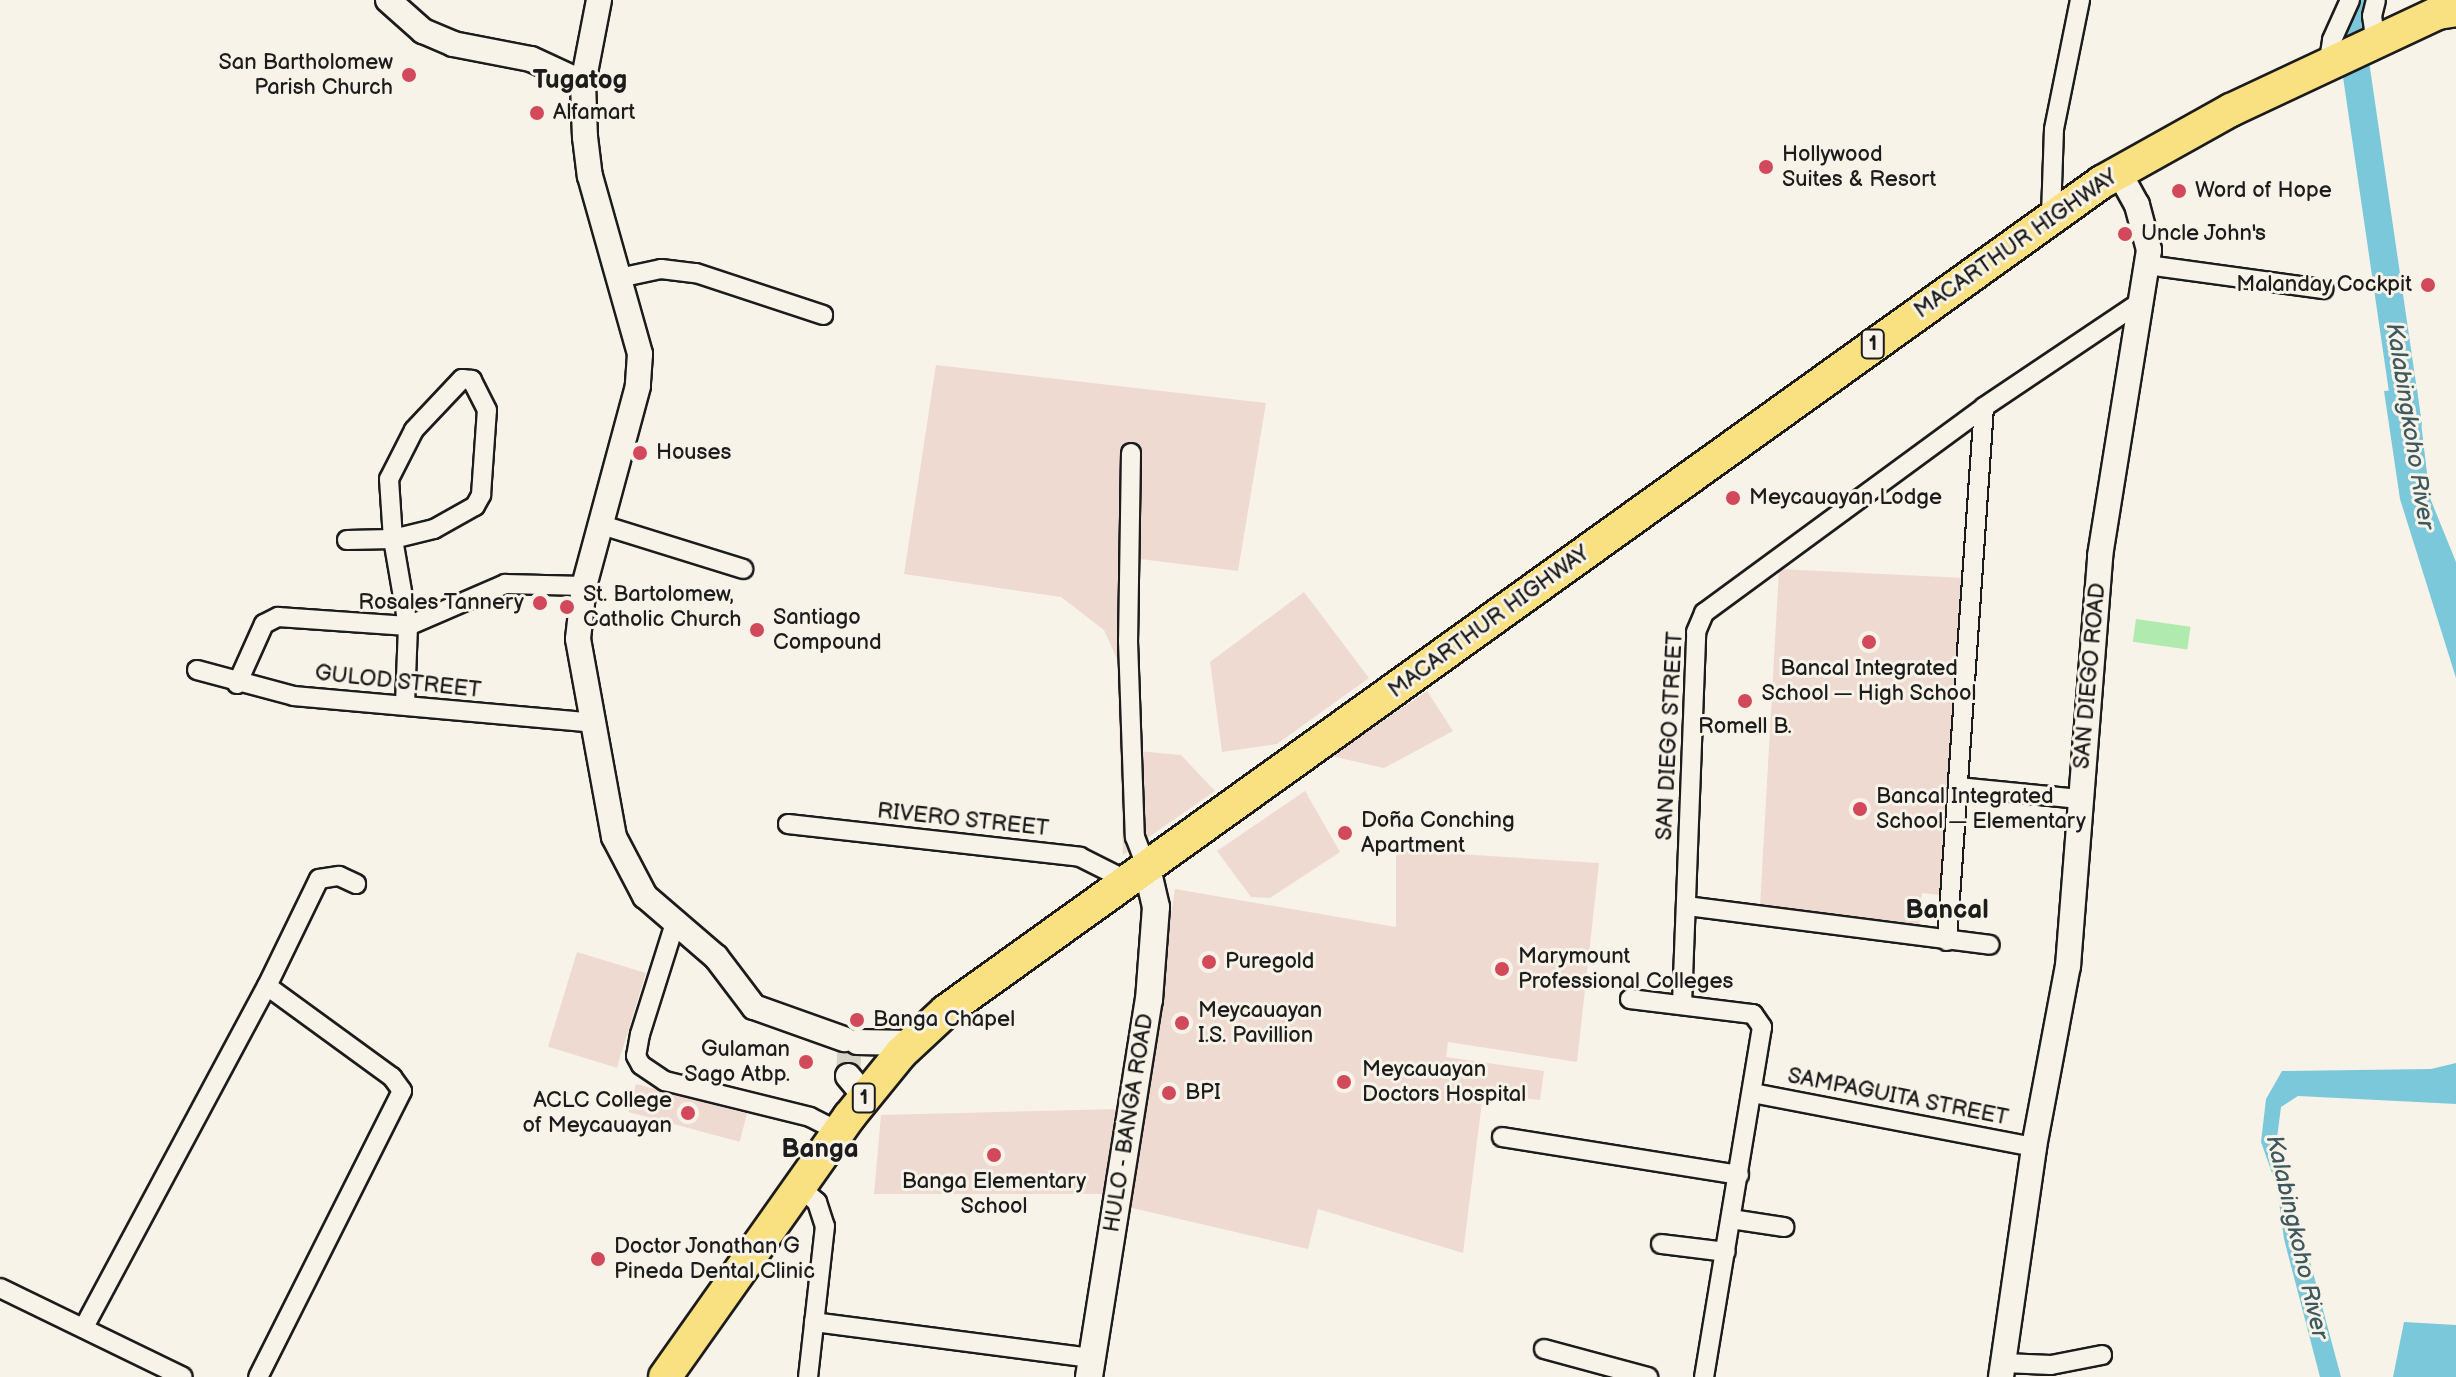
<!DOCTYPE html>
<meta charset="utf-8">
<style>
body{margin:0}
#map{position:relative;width:2456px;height:1377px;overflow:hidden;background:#f7f3e8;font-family:"Balsamiq Sans",sans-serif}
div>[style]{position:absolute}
.built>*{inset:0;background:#efdad2;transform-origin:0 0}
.green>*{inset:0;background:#b0eaaf;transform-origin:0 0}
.water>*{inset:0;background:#7cc8db}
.river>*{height:28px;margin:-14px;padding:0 14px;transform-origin:14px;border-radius:14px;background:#7cc8db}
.tertiary-tunnel>*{height:24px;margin-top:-12px;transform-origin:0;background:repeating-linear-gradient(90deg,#d6d3c9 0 24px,transparent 0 36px)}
.roads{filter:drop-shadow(2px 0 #1c1c1c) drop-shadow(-2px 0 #1c1c1c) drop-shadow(0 2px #1c1c1c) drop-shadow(0 -2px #1c1c1c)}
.minor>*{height:18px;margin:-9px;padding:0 9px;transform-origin:9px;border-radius:9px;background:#f7f3e8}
.tertiary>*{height:24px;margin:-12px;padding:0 12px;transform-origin:12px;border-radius:12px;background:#f7f3e8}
.secondary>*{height:26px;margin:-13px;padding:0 13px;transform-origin:13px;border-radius:13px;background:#f7f3e8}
.trunk>*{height:32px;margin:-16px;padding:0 16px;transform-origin:16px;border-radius:16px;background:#f9e181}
.dots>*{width:22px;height:22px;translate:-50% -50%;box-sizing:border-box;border:4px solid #f7f3e8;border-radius:50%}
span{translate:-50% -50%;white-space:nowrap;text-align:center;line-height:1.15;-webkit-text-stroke:6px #f7f3e8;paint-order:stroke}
.shield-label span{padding:2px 6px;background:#f7f3e8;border:2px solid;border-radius:6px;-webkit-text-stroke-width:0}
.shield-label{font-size:20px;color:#1c1c1c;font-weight:700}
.poi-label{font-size:22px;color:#1c1c1c}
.right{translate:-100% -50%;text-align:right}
.left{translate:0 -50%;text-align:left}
.street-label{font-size:22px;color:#1c1c1c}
.water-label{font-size:24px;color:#3e585f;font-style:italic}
.quarter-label{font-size:26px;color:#1c1c1c;font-weight:700}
</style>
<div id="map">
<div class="built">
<i style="clip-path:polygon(936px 365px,1266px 403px,1238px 571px,1140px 559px,1137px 755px,1138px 751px,1181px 755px,1215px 791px,1123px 855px,1117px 659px,1104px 630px,1061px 597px,904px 574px)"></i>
<i style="clip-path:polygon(1779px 569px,1965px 578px,1948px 896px,1922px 893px,1919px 927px,1760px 907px)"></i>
<i style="clip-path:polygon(1304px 592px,1369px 678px,1277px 744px,1222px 752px,1210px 662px)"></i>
<i style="clip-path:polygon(1427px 691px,1453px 731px,1384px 768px,1331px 756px)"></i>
<i style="clip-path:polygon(1305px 791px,1340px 852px,1270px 898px,1251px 897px,1217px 851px)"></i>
<i style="clip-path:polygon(1396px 850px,1599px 863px,1577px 1062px,1448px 1042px,1446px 1057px,1544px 1071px,1540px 1100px,1483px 1094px,1463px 1253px,1318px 1209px,1308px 1249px,1128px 1207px,1175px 889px,1396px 927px)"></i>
<i style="left:577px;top:952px;width:72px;height:99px;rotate:17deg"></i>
<i style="left:636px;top:1084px;width:115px;height:29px;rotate:15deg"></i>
<i style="clip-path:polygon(1118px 1109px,1105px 1194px,874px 1194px,881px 1115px)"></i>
</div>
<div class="green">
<i style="left:2136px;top:619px;width:55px;height:23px;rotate:8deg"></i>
</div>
<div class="water">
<i style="clip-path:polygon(2417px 389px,2430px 498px,2456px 562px,2456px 678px,2400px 499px,2384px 391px)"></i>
<i style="clip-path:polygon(2456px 1063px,2456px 1104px,2298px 1096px,2281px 1107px,2277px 1138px,2341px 1377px,2320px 1377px,2284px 1239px,2277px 1187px,2261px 1142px,2266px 1099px,2282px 1071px,2431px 1069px)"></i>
<i style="clip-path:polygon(2404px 1322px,2456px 1325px,2456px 1377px,2393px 1377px)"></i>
</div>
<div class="river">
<i style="left:2360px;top:0;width:24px;rotate:118deg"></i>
<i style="left:2349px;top:21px;width:407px;rotate:81.7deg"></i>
</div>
<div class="tertiary-tunnel">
<i style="left:848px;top:1076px;width:34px;rotate:-87deg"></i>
</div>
<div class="roads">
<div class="minor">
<i style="left:2376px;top:44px;width:28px;rotate:-98deg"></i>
<i style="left:2372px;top:16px;width:16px;rotate:-76deg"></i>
<i style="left:2328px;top:66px;width:26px;rotate:-81deg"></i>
<i style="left:2332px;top:40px;width:44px;rotate:-65.8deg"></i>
<i style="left:2051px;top:215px;width:86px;rotate:-88deg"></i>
<i style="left:2054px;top:129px;width:132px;rotate:-78.6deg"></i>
<i style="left:2147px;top:265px;width:178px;rotate:7.8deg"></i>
<i style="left:619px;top:278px;width:43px;rotate:-12.1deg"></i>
<i style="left:661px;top:269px;width:35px;rotate:7deg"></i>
<i style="left:696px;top:273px;width:134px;rotate:18.3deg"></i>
<i style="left:1131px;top:453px;width:188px;rotate:90.9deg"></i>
<i style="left:1128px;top:641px;width:196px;rotate:88deg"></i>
<i style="left:1135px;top:837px;width:34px;rotate:69deg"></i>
<i style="left:602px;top:525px;width:148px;rotate:17.3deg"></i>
<i style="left:347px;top:540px;width:46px;rotate:-1.2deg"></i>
<i style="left:393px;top:539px;width:42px;rotate:-13.7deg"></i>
<i style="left:434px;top:529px;width:47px;rotate:-29.3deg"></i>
<i style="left:475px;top:506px;width:13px;rotate:-61deg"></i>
<i style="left:481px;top:495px;width:85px;rotate:-86deg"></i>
<i style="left:487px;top:410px;width:34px;rotate:-117deg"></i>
<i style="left:472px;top:380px;width:10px;rotate:-174deg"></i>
<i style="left:462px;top:379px;width:70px;rotate:133.3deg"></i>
<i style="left:414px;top:430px;width:55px;rotate:117deg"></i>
<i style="left:389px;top:479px;width:60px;rotate:86.2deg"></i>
<i style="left:393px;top:539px;width:88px;rotate:80.2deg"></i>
<i style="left:408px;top:626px;width:79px;rotate:92.2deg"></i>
<i style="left:197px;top:670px;width:100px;rotate:15deg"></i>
<i style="left:294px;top:696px;width:303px;rotate:5.1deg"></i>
<i style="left:237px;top:684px;width:66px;rotate:-65.8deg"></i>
<i style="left:264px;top:624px;width:16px;rotate:-27deg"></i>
<i style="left:278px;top:617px;width:130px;rotate:4deg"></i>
<i style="left:408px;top:626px;width:106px;rotate:-23.4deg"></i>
<i style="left:505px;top:584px;width:79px;rotate:1.5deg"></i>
<i style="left:1959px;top:787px;width:122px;rotate:5.7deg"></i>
<i style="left:788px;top:824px;width:294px;rotate:6.4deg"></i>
<i style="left:1080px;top:857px;width:54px;rotate:26.6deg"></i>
<i style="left:1687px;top:906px;width:305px;rotate:7.3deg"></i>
<i style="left:676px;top:920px;width:120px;rotate:107.5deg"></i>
<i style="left:640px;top:1034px;width:22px;rotate:100deg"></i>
<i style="left:636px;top:1056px;width:10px;rotate:61deg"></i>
<i style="left:641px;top:1065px;width:29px;rotate:34deg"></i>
<i style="left:665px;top:1081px;width:149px;rotate:13.9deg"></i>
<i style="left:810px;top:1117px;width:31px;rotate:27deg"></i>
<i style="left:1947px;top:941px;width:535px;rotate:-86.04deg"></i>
<i style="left:267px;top:986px;width:119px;rotate:-64.1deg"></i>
<i style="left:319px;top:879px;width:20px;rotate:-9deg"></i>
<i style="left:339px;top:876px;width:19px;rotate:25deg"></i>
<i style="left:1630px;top:999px;width:124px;rotate:7deg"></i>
<i style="left:1753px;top:1014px;width:16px;rotate:55deg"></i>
<i style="left:1762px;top:1027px;width:355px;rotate:99.4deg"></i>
<i style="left:1682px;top:1004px;width:372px;rotate:-87.8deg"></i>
<i style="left:1696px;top:632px;width:21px;rotate:-67deg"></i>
<i style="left:1704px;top:613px;width:348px;rotate:-36.3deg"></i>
<i style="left:1984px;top:407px;width:192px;rotate:-33.9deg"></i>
<i style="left:1753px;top:1093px;width:286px;rotate:10.9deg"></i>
<i style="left:1502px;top:1137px;width:240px;rotate:9.1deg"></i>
<i style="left:798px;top:1186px;width:25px;rotate:40deg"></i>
<i style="left:817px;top:1202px;width:25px;rotate:72deg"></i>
<i style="left:825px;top:1226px;width:152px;rotate:96.4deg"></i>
<i style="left:1731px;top:1219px;width:54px;rotate:8.6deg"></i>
<i style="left:1661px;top:1244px;width:65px;rotate:7deg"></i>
<i style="left:0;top:1288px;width:203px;rotate:25.9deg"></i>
<i style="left:814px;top:1322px;width:280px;rotate:7.4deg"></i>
<i style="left:84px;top:1327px;width:387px;rotate:-61.8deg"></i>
<i style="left:267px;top:986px;width:155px;rotate:36.1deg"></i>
<i style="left:392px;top:1077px;width:17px;rotate:54deg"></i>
<i style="left:402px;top:1091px;width:320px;rotate:116.7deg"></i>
<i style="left:1544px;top:1349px;width:108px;rotate:15.1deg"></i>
<i style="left:2004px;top:1363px;width:47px;rotate:2.4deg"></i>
<i style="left:2051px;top:1365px;width:52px;rotate:-11.1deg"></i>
</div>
<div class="tertiary">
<i style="left:388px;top:0;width:47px;rotate:41.5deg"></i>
<i style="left:423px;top:31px;width:33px;rotate:23deg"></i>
<i style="left:453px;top:44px;width:79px;rotate:10.9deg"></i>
<i style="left:531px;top:59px;width:57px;rotate:24.8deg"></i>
<i style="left:599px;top:0;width:85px;rotate:100.9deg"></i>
<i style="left:583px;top:83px;width:54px;rotate:87.9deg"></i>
<i style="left:585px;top:137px;width:39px;rotate:83deg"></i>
<i style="left:590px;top:176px;width:185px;rotate:74.3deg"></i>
<i style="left:640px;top:354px;width:32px;rotate:94deg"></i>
<i style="left:638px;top:386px;width:207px;rotate:105.1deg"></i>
<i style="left:584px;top:586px;width:53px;rotate:96.5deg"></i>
<i style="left:578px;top:639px;width:201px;rotate:79.7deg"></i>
<i style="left:614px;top:837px;width:67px;rotate:62.3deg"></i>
<i style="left:645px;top:896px;width:94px;rotate:40.7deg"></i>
<i style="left:716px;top:957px;width:63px;rotate:52.8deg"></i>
<i style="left:754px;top:1007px;width:96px;rotate:19.6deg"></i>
<i style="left:857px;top:1042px;width:55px;rotate:1deg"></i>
<i style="left:848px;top:1076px;width:26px;rotate:50deg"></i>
<i style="left:2001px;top:1377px;width:232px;rotate:-81.8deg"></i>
<i style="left:2034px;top:1147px;width:184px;rotate:-79.4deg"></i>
<i style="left:2068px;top:966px;width:411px;rotate:-85.5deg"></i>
<i style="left:2100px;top:556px;width:310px;rotate:-80.9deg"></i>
<i style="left:2149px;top:250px;width:47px;rotate:-104.9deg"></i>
<i style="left:2137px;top:205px;width:39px;rotate:-119deg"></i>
</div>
<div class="secondary">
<i style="left:1089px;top:1377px;width:382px;rotate:-81deg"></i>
<i style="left:1149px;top:1000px;width:93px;rotate:-85.7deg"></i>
<i style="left:1156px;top:907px;width:39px;rotate:-103deg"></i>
</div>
<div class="trunk">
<i style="left:665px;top:1377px;width:319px;rotate:-54.7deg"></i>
<i style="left:849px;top:1117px;width:82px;rotate:-50.9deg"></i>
<i style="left:901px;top:1053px;width:62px;rotate:-43deg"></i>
<i style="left:946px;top:1011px;width:1423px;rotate:-35.65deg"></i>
<i style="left:2102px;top:182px;width:148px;rotate:-29.2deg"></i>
<i style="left:2231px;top:110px;width:229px;rotate:-25.1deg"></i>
<i style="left:2438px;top:13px;width:18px;rotate:-9deg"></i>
</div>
</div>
<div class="dots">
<i style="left:409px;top:75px;background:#d1495b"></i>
<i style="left:537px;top:113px;background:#d1495b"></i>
<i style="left:1766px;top:167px;background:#d1495b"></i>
<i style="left:2179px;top:191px;background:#d1495b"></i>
<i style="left:2125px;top:234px;background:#d1495b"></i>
<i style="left:2428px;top:285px;background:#d1495b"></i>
<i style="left:640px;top:453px;background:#d1495b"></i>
<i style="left:1733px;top:498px;background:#d1495b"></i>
<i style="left:540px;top:603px;background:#d1495b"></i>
<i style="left:567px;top:607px;background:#d1495b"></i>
<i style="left:757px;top:630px;background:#d1495b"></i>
<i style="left:1869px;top:642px;background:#d1495b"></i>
<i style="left:1745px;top:701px;background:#d1495b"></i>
<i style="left:1860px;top:809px;background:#d1495b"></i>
<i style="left:1345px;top:833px;background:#d1495b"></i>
<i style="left:1209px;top:962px;background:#d1495b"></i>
<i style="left:1502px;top:969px;background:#d1495b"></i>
<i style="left:857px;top:1020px;background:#d1495b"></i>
<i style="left:1182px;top:1023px;background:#d1495b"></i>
<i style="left:806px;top:1062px;background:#d1495b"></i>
<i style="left:1344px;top:1082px;background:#d1495b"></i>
<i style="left:1169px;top:1093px;background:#d1495b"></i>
<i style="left:688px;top:1113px;background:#d1495b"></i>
<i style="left:994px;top:1155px;background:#d1495b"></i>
<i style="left:598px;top:1259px;background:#d1495b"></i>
</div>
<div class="shield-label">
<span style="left:1873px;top:344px">1</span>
<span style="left:864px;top:1098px">1</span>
</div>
<div class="poi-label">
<span class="right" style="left:393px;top:75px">San Bartholomew<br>Parish Church</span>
<span class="left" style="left:553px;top:113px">Alfamart</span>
<span class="left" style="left:1782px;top:167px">Hollywood<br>Suites &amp; Resort</span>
<span class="left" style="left:2195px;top:191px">Word of Hope</span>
<span class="left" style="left:2141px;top:234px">Uncle John's</span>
<span class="right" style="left:2412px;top:285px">Malanday Cockpit</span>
<span class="left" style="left:656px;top:453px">Houses</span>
<span class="left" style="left:1749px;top:498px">Meycauayan Lodge</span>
<span class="left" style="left:583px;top:607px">St. Bartolomew,<br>Catholic Church</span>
<span class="right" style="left:524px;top:603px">Rosales Tannery</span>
<span class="left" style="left:773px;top:630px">Santiago<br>Compound</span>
<span style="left:1869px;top:681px">Bancal Integrated<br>School — High School</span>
<span style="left:1745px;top:727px">Romell B.</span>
<span class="left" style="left:1876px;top:809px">Bancal Integrated<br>School — Elementary</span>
<span class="left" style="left:1361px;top:833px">Doña Conching<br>Apartment</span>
<span class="left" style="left:1518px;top:969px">Marymount<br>Professional Colleges</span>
<span class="left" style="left:1225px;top:962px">Puregold</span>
<span class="left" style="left:1198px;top:1023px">Meycauayan<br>I.S. Pavillion</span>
<span class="left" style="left:873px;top:1020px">Banga Chapel</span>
<span class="right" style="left:790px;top:1062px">Gulaman<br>Sago Atbp.</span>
<span class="left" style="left:1362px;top:1082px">Meycauayan<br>Doctors Hospital</span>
<span class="left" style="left:1185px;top:1093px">BPI</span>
<span class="right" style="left:672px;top:1113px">ACLC College<br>of Meycauayan</span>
<span style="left:994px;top:1194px">Banga Elementary<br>School</span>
<span class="left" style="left:614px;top:1259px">Doctor Jonathan G<br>Pineda Dental Clinic</span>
</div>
<div class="street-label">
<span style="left:2016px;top:244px;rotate:-35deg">MACARTHUR HIGHWAY</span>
<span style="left:1489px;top:622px;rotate:-36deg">MACARTHUR HIGHWAY</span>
<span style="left:2090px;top:676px;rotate:-85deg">SAN DIEGO ROAD</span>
<span style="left:398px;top:682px;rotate:6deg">GULOD STREET</span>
<span style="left:1670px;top:736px;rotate:-87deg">SAN DIEGO STREET</span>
<span style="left:963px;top:820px;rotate:6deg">RIVERO STREET</span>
<span style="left:1898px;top:1097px;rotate:11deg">SAMPAGUITA STREET</span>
<span style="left:1129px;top:1123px;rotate:-81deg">HULO - BANGA ROAD</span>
</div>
<div class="water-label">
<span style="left:2410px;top:426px;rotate:81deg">Kalabingkoho River</span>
<span style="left:2297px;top:1237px;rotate:77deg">Kalabingkoho River</span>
</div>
<div class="quarter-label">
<span style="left:580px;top:81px">Tugatog</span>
<span style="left:1947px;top:911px">Bancal</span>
<span style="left:820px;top:1150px">Banga</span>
</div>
</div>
